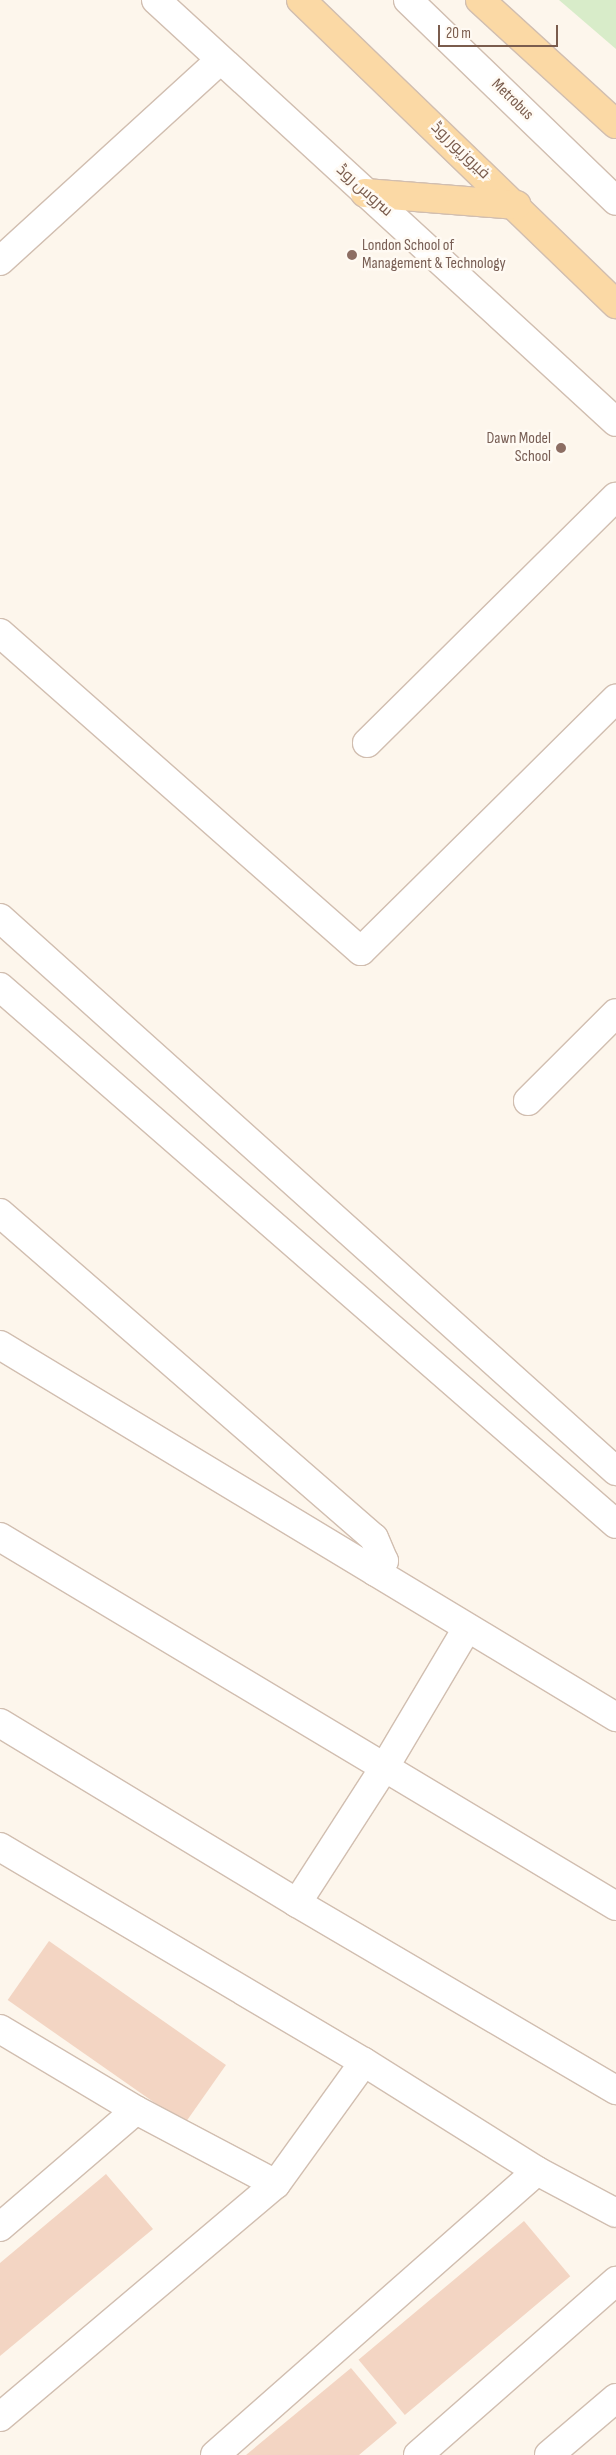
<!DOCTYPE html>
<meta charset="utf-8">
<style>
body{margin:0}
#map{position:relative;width:616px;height:2455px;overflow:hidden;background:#fdf6ec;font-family:"Sofia Sans Condensed",Cairo,sans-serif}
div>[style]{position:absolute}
.green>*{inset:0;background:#d8ecc9}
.building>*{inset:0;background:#f3d5c3;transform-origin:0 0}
.roads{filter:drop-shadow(1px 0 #d1beb0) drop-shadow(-1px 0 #d1beb0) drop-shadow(0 1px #d1beb0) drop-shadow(0 -1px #d1beb0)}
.minor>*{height:28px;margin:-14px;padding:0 14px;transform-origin:14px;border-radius:14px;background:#fff}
.major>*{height:28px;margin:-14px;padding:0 14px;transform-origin:14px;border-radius:14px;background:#fbd9a5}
.dots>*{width:14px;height:14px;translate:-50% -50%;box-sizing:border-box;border:2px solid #fffaf3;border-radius:50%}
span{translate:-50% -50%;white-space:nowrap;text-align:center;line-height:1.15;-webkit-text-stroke:5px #fffaf3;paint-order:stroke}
.street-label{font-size:16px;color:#7a5c4d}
.education-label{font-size:16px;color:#785e54}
.left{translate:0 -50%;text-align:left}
.right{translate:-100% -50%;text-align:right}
.scale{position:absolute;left:438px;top:25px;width:120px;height:22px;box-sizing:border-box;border:2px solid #7a5c4d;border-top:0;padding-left:6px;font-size:15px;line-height:18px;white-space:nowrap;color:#7a5c4d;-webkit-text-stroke:4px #fffaf3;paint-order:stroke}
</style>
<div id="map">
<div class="green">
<i style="clip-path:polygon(559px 0,616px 0,616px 49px)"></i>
</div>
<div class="building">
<i style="left:49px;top:1941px;width:216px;height:72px;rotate:35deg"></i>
<i style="clip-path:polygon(106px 2174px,153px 2229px,0 2356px,0 2263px)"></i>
<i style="left:524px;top:2221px;width:72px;height:216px;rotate:50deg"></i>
<i style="clip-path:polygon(351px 2368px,397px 2423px,359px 2455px,246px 2455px)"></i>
</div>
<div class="roads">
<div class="minor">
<i style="left:156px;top:0;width:624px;rotate:42.53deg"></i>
<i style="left:408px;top:0;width:289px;rotate:44deg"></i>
<i style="left:0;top:261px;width:298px;rotate:-42.4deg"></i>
<i style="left:0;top:633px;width:481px;rotate:41.4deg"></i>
<i style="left:361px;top:951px;width:359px;rotate:-44.7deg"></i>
<i style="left:367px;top:743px;width:350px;rotate:-44.7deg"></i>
<i style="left:0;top:918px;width:828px;rotate:41.92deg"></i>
<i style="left:0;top:987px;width:817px;rotate:41.08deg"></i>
<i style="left:528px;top:1101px;width:124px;rotate:-45deg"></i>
<i style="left:0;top:1213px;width:495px;rotate:41deg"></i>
<i style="left:374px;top:1538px;width:25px;rotate:67deg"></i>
<i style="left:384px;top:1561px;width:14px;rotate:129deg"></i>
<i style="left:0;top:1345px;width:720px;rotate:31.13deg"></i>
<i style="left:0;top:1537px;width:718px;rotate:30.92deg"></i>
<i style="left:0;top:1723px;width:347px;rotate:31.2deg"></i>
<i style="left:297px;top:1903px;width:370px;rotate:30.4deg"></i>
<i style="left:0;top:1847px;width:423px;rotate:30.6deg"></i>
<i style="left:364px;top:2062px;width:204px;rotate:32.2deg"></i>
<i style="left:537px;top:2171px;width:89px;rotate:28deg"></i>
<i style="left:297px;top:1903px;width:161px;rotate:-57.2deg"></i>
<i style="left:384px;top:1768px;width:163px;rotate:-59.3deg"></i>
<i style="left:0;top:2029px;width:158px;rotate:30.8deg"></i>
<i style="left:136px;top:2110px;width:158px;rotate:27.9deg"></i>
<i style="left:0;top:2227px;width:179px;rotate:-40.7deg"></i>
<i style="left:0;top:2417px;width:361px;rotate:-40.2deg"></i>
<i style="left:276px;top:2184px;width:150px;rotate:-54.2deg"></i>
<i style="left:215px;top:2455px;width:429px;rotate:-41.4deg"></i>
<i style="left:418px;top:2455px;width:264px;rotate:-41.3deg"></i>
<i style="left:549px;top:2455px;width:88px;rotate:-40.4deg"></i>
</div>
<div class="major">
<i style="left:301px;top:0;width:438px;rotate:44deg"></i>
<i style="left:480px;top:0;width:184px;rotate:42.4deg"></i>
<i style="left:365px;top:193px;width:152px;rotate:4.5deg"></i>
</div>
</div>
<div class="dots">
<i style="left:352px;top:255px;background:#8d6e63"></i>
<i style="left:561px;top:448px;background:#8d6e63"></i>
</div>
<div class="street-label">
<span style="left:512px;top:100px;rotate:44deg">Metrobus</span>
<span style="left:460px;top:151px;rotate:44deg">فیروزپور روڈ</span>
<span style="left:364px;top:191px;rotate:42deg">سروس روڈ</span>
</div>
<div class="education-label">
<span class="left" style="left:362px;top:255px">London School of<br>Management &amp; Technology</span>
<span class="right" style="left:551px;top:448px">Dawn Model<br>School</span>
</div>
<div class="scale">20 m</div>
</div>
